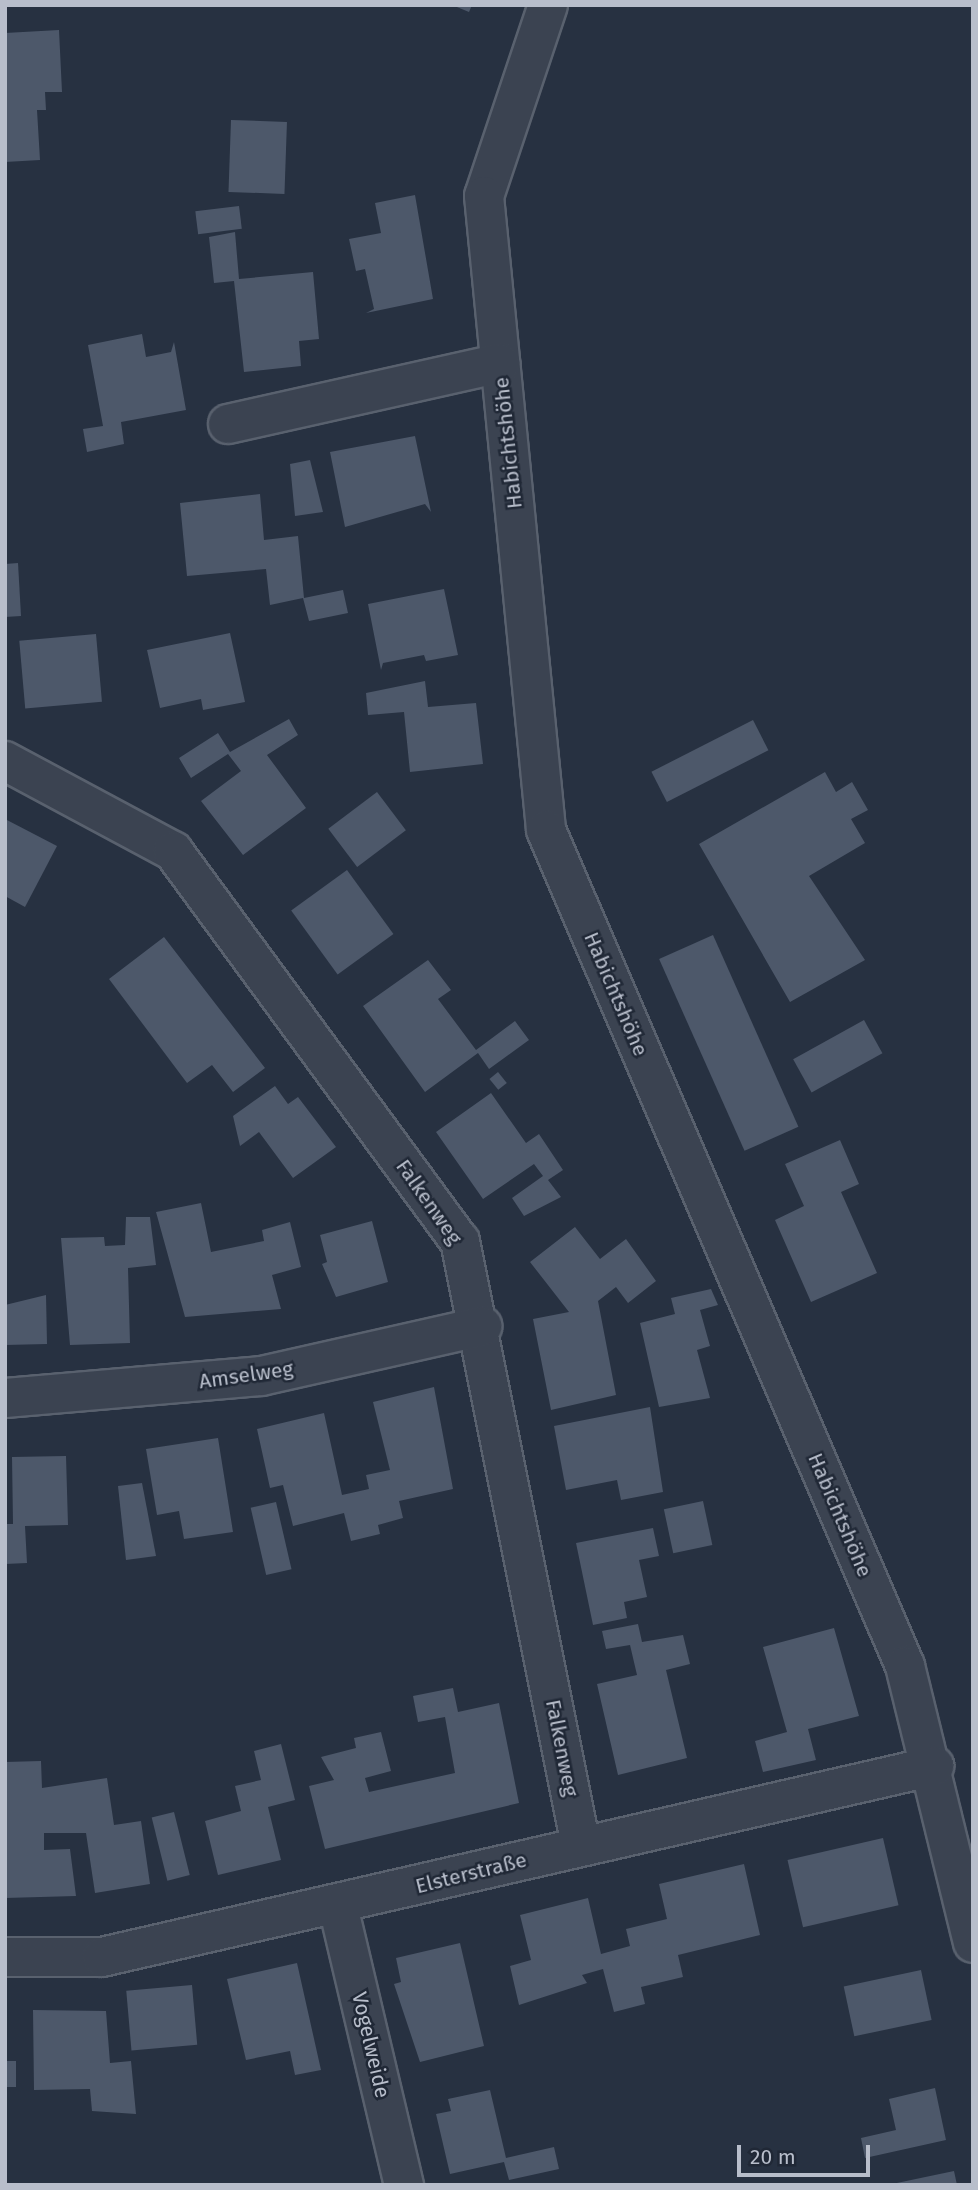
<!DOCTYPE html>
<meta charset="utf-8">
<style>
body{margin:0}
#map{position:relative;width:978px;height:2190px;overflow:hidden;background:#273141;font-family:"Fira Sans",sans-serif}
div>[style]{position:absolute}
.building>*{inset:0;background:#4d586a;transform-origin:0 0}
.roads{filter:drop-shadow(2px 0 #59616e) drop-shadow(-2px 0 #59616e) drop-shadow(0 2px #59616e) drop-shadow(0 -2px #59616e)}
.minor>*{height:38px;margin:-19px;padding:0 19px;transform-origin:19px;border-radius:19px;background:#3b4351}
span{translate:-50% -50%;white-space:nowrap;text-align:center;line-height:1.15;-webkit-text-stroke:5px #202836;paint-order:stroke}
.street-label{font-size:21px;color:#b8becb}
.frame{position:absolute;inset:0;border:7px solid #b8becb;pointer-events:none}
.scale{position:absolute;left:737px;top:2145px;width:133px;height:32px;box-sizing:border-box;border:4px solid #b8becb;border-top:0;padding-left:9px;font-size:21px;line-height:24px;white-space:nowrap;color:#b8becb;-webkit-text-stroke:5px #202836;paint-order:stroke}
</style>
<div id="map">
<div class="building">
<i style="clip-path:polygon(452px 5px,472px 5px,469px 12px)"></i>
<i style="clip-path:polygon(59px 30px,62px 92px,45px 92px,46px 110px,37px 110px,40px 160px,5px 162px,5px 33px)"></i>
<i style="left:231px;top:120px;width:56px;height:72px;rotate:2deg"></i>
<i style="clip-path:polygon(415px 195px,433px 299px,366px 313px,374px 309px,365px 269px,356px 271px,349px 239px,381px 233px,375px 203px)"></i>
<i style="left:239px;top:206px;width:23px;height:44px;rotate:83deg"></i>
<i style="clip-path:polygon(235px 232px,239px 279px,313px 272px,319px 339px,299px 341px,301px 366px,244px 372px,234px 281px,214px 283px,209px 237px)"></i>
<i style="clip-path:polygon(142px 334px,146px 357px,171px 352px,174px 342px,186px 410px,121px 422px,124px 444px,87px 452px,83px 429px,103px 426px,88px 345px)"></i>
<i style="clip-path:polygon(415px 436px,431px 512px,425px 504px,345px 527px,330px 452px)"></i>
<i style="clip-path:polygon(310px 460px,323px 512px,295px 516px,290px 464px)"></i>
<i style="clip-path:polygon(260px 494px,264px 540px,298px 536px,304px 598px,343px 590px,348px 613px,309px 621px,303px 598px,270px 605px,266px 569px,187px 576px,180px 503px)"></i>
<i style="clip-path:polygon(18px 563px,21px 616px,5px 617px,5px 564px)"></i>
<i style="clip-path:polygon(444px 589px,458px 655px,426px 661px,424px 655px,383px 663px,381px 670px,368px 604px)"></i>
<i style="clip-path:polygon(230px 633px,245px 702px,203px 710px,201px 699px,160px 708px,147px 650px)"></i>
<i style="left:96px;top:634px;width:68px;height:77px;rotate:85deg"></i>
<i style="clip-path:polygon(425px 681px,428px 707px,476px 703px,483px 764px,410px 772px,404px 712px,368px 715px,366px 693px)"></i>
<i style="clip-path:polygon(289px 719px,298px 735px,267px 755px,306px 808px,243px 855px,201px 801px,241px 771px,228px 754px,191px 778px,179px 758px,218px 733px,230px 752px)"></i>
<i style="left:753px;top:720px;width:34px;height:114px;rotate:63deg"></i>
<i style="clip-path:polygon(825px 772px,836px 792px,852px 782px,868px 810px,851px 819px,865px 843px,809px 876px,865px 960px,790px 1002px,699px 844px)"></i>
<i style="left:377px;top:792px;width:48px;height:61px;rotate:53deg"></i>
<i style="clip-path:polygon(5px 819px,57px 846px,25px 907px,5px 896px)"></i>
<i style="left:347px;top:870px;width:79px;height:69px;rotate:54deg"></i>
<i style="left:713px;top:935px;width:210px;height:59px;rotate:66deg"></i>
<i style="clip-path:polygon(164px 937px,265px 1068px,233px 1092px,212px 1065px,187px 1083px,109px 979px)"></i>
<i style="clip-path:polygon(428px 960px,451px 990px,438px 999px,476px 1050px,515px 1021px,529px 1040px,489px 1069px,478px 1053px,425px 1092px,363px 1006px)"></i>
<i style="left:864px;top:1020px;width:38px;height:81px;rotate:61deg"></i>
<i style="left:498px;top:1072px;width:14px;height:11px;rotate:51deg"></i>
<i style="clip-path:polygon(275px 1086px,288px 1104px,298px 1097px,336px 1147px,293px 1178px,259px 1132px,240px 1146px,233px 1116px)"></i>
<i style="clip-path:polygon(491px 1093px,526px 1143px,539px 1134px,563px 1170px,548px 1180px,561px 1197px,524px 1216px,512px 1198px,543px 1176px,534px 1164px,483px 1199px,436px 1132px)"></i>
<i style="clip-path:polygon(840px 1140px,859px 1184px,841px 1192px,877px 1273px,811px 1302px,775px 1220px,804px 1206px,785px 1164px)"></i>
<i style="clip-path:polygon(201px 1203px,211px 1252px,264px 1241px,262px 1230px,290px 1222px,301px 1267px,272px 1275px,281px 1309px,185px 1317px,156px 1212px)"></i>
<i style="clip-path:polygon(126px 1217px,150px 1217px,156px 1265px,128px 1268px,130px 1343px,70px 1345px,61px 1238px,104px 1237px,105px 1246px,125px 1245px)"></i>
<i style="clip-path:polygon(372px 1221px,388px 1282px,336px 1297px,322px 1264px,327px 1262px,320px 1235px)"></i>
<i style="clip-path:polygon(575px 1227px,600px 1259px,626px 1239px,656px 1281px,628px 1303px,616px 1287px,598px 1301px,616px 1395px,551px 1410px,533px 1319px,569px 1312px,530px 1262px)"></i>
<i style="clip-path:polygon(711px 1289px,718px 1305px,700px 1310px,710px 1346px,697px 1350px,710px 1398px,659px 1407px,640px 1323px,675px 1314px,671px 1298px)"></i>
<i style="clip-path:polygon(46px 1295px,47px 1344px,5px 1345px,5px 1305px)"></i>
<i style="clip-path:polygon(434px 1387px,453px 1489px,399px 1501px,403px 1518px,378px 1525px,380px 1534px,351px 1541px,344px 1513px,293px 1526px,283px 1485px,270px 1488px,257px 1429px,324px 1413px,342px 1495px,369px 1489px,366px 1475px,390px 1470px,373px 1402px)"></i>
<i style="clip-path:polygon(650px 1407px,663px 1492px,621px 1500px,617px 1480px,566px 1490px,554px 1426px)"></i>
<i style="clip-path:polygon(218px 1438px,233px 1532px,184px 1539px,179px 1511px,157px 1515px,146px 1449px)"></i>
<i style="clip-path:polygon(66px 1456px,68px 1525px,25px 1526px,27px 1563px,5px 1564px,5px 1524px,13px 1524px,12px 1457px)"></i>
<i style="clip-path:polygon(142px 1483px,156px 1556px,126px 1560px,118px 1486px)"></i>
<i style="left:703px;top:1501px;width:45px;height:40px;rotate:78deg"></i>
<i style="left:276px;top:1502px;width:69px;height:26px;rotate:77deg"></i>
<i style="clip-path:polygon(653px 1528px,659px 1556px,639px 1560px,647px 1597px,624px 1602px,627px 1618px,593px 1625px,576px 1543px)"></i>
<i style="clip-path:polygon(638px 1624px,642px 1642px,683px 1635px,690px 1664px,666px 1670px,687px 1758px,618px 1775px,597px 1684px,637px 1675px,630px 1645px,606px 1649px,602px 1631px)"></i>
<i style="clip-path:polygon(834px 1628px,859px 1716px,808px 1729px,816px 1760px,763px 1772px,755px 1741px,787px 1732px,763px 1647px)"></i>
<i style="clip-path:polygon(453px 1688px,458px 1712px,499px 1703px,519px 1803px,325px 1849px,309px 1786px,334px 1780px,321px 1757px,356px 1748px,354px 1738px,381px 1732px,391px 1771px,365px 1778px,369px 1792px,455px 1773px,445px 1717px,418px 1722px,413px 1696px)"></i>
<i style="clip-path:polygon(281px 1744px,295px 1800px,268px 1807px,281px 1860px,218px 1875px,205px 1821px,241px 1811px,235px 1786px,261px 1780px,254px 1751px)"></i>
<i style="clip-path:polygon(41px 1761px,42px 1788px,107px 1778px,114px 1825px,141px 1821px,150px 1884px,95px 1893px,86px 1833px,44px 1833px,44px 1850px,70px 1849px,76px 1896px,5px 1898px,5px 1762px)"></i>
<i style="left:174px;top:1812px;width:65px;height:23px;rotate:76deg"></i>
<i style="left:883px;top:1838px;width:69px;height:98px;rotate:77deg"></i>
<i style="clip-path:polygon(744px 1864px,760px 1935px,678px 1955px,683px 1977px,641px 1987px,645px 2004px,614px 2012px,603px 1969px,582px 1975px,587px 1983px,519px 2005px,510px 1966px,531px 1960px,520px 1915px,588px 1898px,601px 1954px,630px 1946px,626px 1929px,667px 1919px,659px 1884px)"></i>
<i style="clip-path:polygon(460px 1943px,484px 2046px,420px 2062px,394px 1984px,401px 1982px,396px 1958px)"></i>
<i style="clip-path:polygon(297px 1963px,321px 2070px,295px 2075px,290px 2051px,246px 2060px,227px 1979px)"></i>
<i style="left:921px;top:1970px;width:51px;height:79px;rotate:78deg"></i>
<i style="left:192px;top:1985px;width:60px;height:66px;rotate:85deg"></i>
<i style="clip-path:polygon(33px 2010px,106px 2011px,110px 2063px,131px 2061px,136px 2114px,92px 2111px,90px 2089px,34px 2090px)"></i>
<i style="left:5px;top:2061px;width:11px;height:26px"></i>
<i style="clip-path:polygon(935px 2088px,946px 2140px,865px 2158px,861px 2138px,896px 2130px,889px 2099px)"></i>
<i style="clip-path:polygon(490px 2090px,506px 2158px,554px 2147px,559px 2169px,509px 2180px,504px 2162px,450px 2174px,436px 2114px,451px 2111px,448px 2099px)"></i>
<i style="clip-path:polygon(954px 2171px,957px 2185px,892px 2185px,892px 2184px)"></i>
</div>
<div class="roads">
<div class="minor">
<i style="left:548px;top:5px;width:201px;rotate:108.5deg"></i>
<i style="left:484px;top:196px;width:637px;rotate:84.41deg"></i>
<i style="left:546px;top:830px;width:910px;rotate:66.76deg"></i>
<i style="left:905px;top:1666px;width:285px;rotate:76.2deg"></i>
<i style="left:228px;top:424px;width:279px;rotate:-12.6deg"></i>
<i style="left:5px;top:761px;width:191px;rotate:28.2deg"></i>
<i style="left:173px;top:851px;width:484px;rotate:53.7deg"></i>
<i style="left:460px;top:1241px;width:617px;rotate:78.69deg"></i>
<i style="left:5px;top:1398px;width:257px;rotate:-4.9deg"></i>
<i style="left:261px;top:1376px;width:227px;rotate:-12.7deg"></i>
<i style="left:338px;top:1906px;width:287px;rotate:76.7deg"></i>
<i style="left:5px;top:1957px;width:97px"></i>
<i style="left:102px;top:1957px;width:854px;rotate:-12.93deg"></i>
</div>
</div>
<div class="street-label">
<span style="left:508px;top:443px;rotate:-96deg">Habichtshöhe</span>
<span style="left:616px;top:994px;rotate:67deg">Habichtshöhe</span>
<span style="left:429px;top:1202px;rotate:55deg">Falkenweg</span>
<span style="left:246px;top:1375px;rotate:-8deg">Amselweg</span>
<span style="left:840px;top:1515px;rotate:67deg">Habichtshöhe</span>
<span style="left:562px;top:1748px;rotate:79deg">Falkenweg</span>
<span style="left:471px;top:1873px;rotate:-14deg">Elsterstraße</span>
<span style="left:371px;top:2045px;rotate:77deg">Vogelweide</span>
</div>
<div class="frame"></div>
<div class="scale">20 m</div>
</div>
